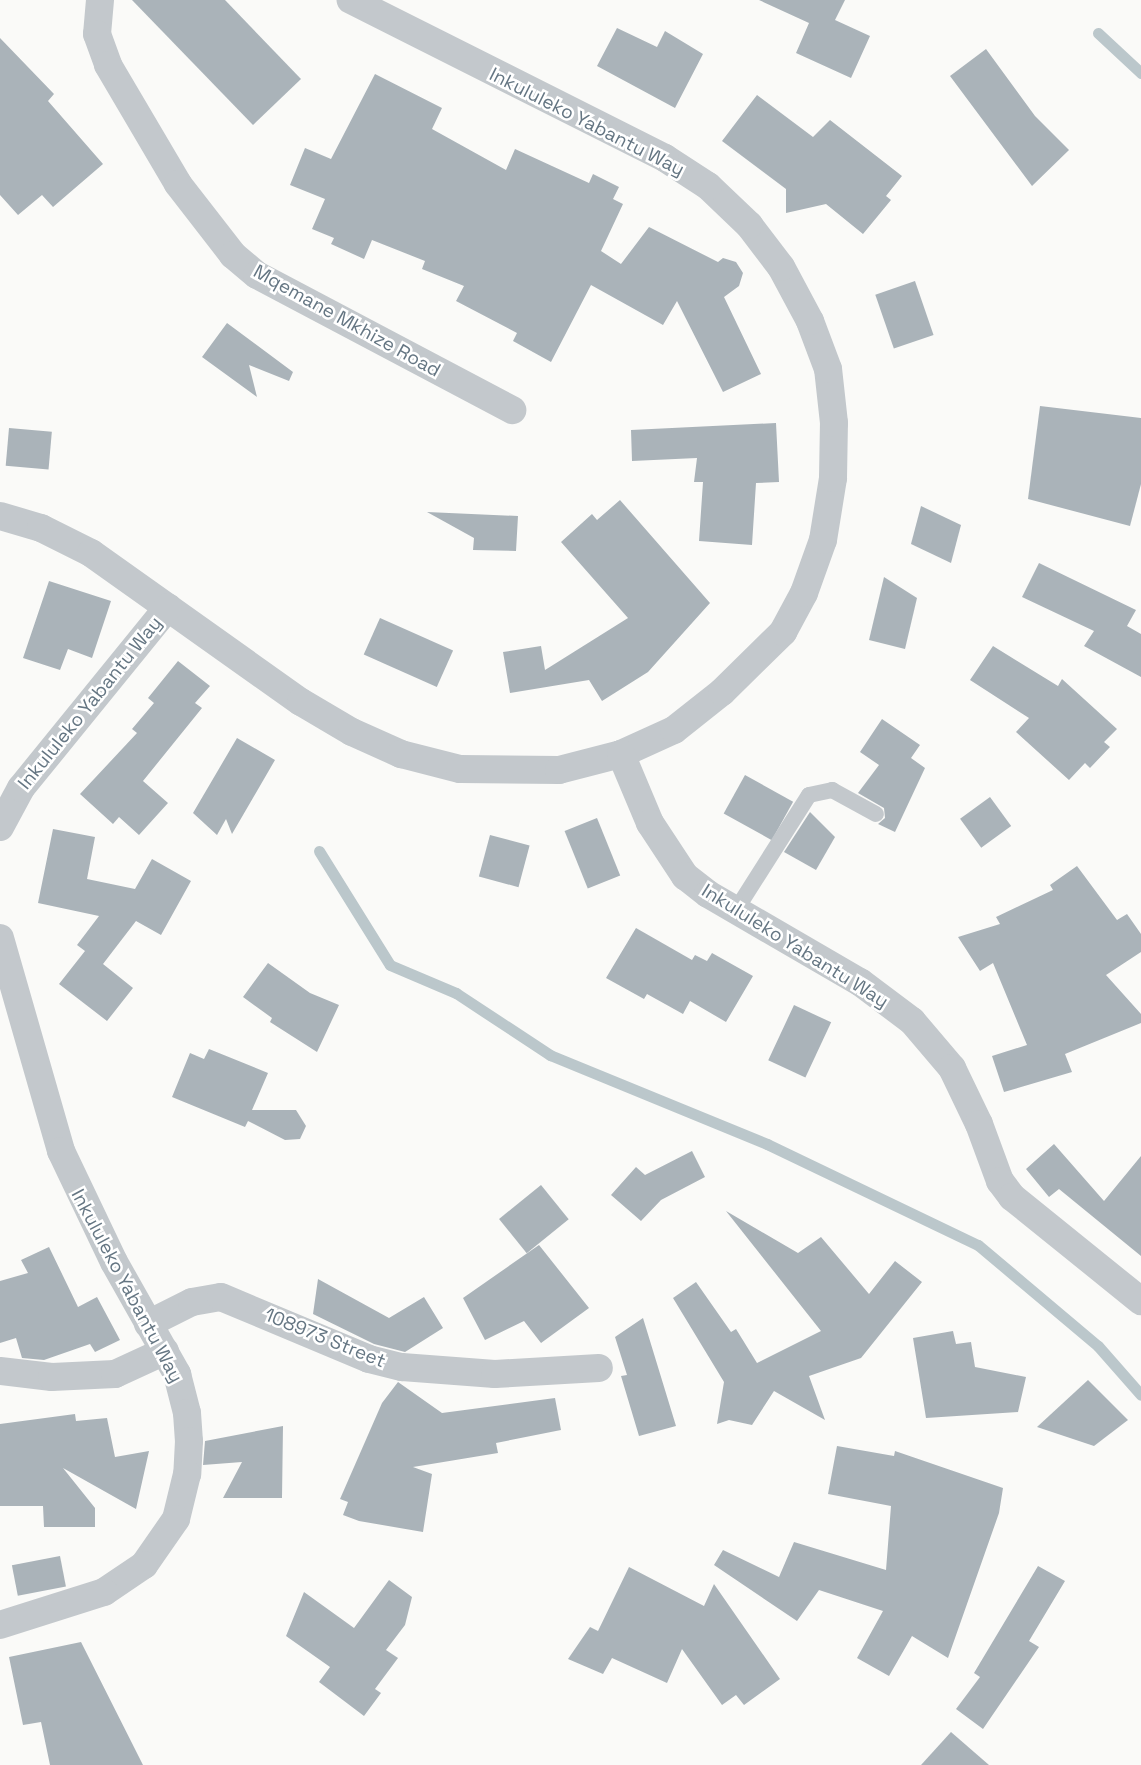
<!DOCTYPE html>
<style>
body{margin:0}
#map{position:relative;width:1141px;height:1765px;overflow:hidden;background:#fafaf8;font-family:"Space Grotesk",sans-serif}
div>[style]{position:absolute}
.stream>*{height:11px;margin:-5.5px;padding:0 5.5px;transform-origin:5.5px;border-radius:5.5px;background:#bbc7cb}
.building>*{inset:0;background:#aab3b9;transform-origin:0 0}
.service>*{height:16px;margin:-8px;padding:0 8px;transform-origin:8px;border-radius:8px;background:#c3c8cc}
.minor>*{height:28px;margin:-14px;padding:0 14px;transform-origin:14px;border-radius:14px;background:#c3c8cc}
span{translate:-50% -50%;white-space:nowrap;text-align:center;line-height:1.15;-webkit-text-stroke:5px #fff;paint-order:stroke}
.street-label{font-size:19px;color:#657683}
</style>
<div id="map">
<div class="stream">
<i style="left:1098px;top:33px;width:59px;rotate:42.9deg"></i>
<i style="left:319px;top:851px;width:134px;rotate:58.1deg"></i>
<i style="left:390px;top:965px;width:72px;rotate:23deg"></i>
<i style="left:456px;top:993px;width:113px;rotate:33.4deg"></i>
<i style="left:550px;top:1055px;width:235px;rotate:22.3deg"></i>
<i style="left:767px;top:1144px;width:234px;rotate:25.6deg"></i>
<i style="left:978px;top:1245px;width:157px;rotate:40.1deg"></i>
<i style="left:1098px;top:1346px;width:65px;rotate:48.7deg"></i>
</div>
<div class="building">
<i style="clip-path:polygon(132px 0,225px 0,301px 79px,253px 125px)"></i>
<i style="clip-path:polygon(759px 0,845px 0,835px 20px,870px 36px,851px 78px,796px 53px,809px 23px)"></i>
<i style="clip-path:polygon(617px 28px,657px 47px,665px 31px,703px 54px,675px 108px,597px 66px)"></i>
<i style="clip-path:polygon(0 38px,54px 94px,48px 101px,103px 164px,53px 207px,42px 195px,18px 215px,0 195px)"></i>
<i style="clip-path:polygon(986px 49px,1035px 116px,1069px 150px,1032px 186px,950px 76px)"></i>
<i style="clip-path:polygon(375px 74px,442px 108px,432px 129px,506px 170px,515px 149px,589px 183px,593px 174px,619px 187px,613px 199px,623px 204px,601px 251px,621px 264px,649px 227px,718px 262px,723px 258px,736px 262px,743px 273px,739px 286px,724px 297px,761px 374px,723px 392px,677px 301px,663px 325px,591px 285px,551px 362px,513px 341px,517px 333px,456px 301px,464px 286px,422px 269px,425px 261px,372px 240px,364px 259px,331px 244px,334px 238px,312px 229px,325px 199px,290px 185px,305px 148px,331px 159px)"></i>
<i style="clip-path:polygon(757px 95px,813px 137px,830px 120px,902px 176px,886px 196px,891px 200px,863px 234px,826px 204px,786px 213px,786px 189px,722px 141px)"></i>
<i style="left:915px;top:281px;width:57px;height:42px;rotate:71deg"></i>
<i style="clip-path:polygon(227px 323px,293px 372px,289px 381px,249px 365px,257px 397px,202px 357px)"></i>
<i style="clip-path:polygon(1040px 406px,1141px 418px,1141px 484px,1130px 526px,1028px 499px)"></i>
<i style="clip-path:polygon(776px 423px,779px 482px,756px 483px,752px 545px,699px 541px,703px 482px,694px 482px,697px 458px,632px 461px,631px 430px)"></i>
<i style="left:9px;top:428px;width:43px;height:38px;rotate:5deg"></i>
<i style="clip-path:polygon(620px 500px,710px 603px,648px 672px,602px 701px,589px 680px,510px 693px,503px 652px,541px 646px,545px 670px,628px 618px,561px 542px,592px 514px,597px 520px)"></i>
<i style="clip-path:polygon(921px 506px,961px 525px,951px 563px,911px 544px)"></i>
<i style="clip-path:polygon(427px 512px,518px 516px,516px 551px,473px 550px,474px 538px)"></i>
<i style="clip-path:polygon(1039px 563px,1136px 610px,1127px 626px,1141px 634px,1141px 677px,1084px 646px,1094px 631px,1022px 597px)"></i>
<i style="clip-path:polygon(884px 577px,917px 598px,905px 649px,869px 640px)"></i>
<i style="clip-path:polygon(49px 581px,111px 601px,92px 658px,68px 649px,60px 670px,23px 658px)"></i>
<i style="left:380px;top:618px;width:80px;height:40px;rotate:24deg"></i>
<i style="clip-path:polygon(993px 646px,1058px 686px,1062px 679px,1117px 729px,1104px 742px,1110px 747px,1090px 768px,1085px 763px,1069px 780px,1016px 732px,1029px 718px,970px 680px)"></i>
<i style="clip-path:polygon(178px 661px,210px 686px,195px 703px,202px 708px,143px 781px,168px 803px,139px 835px,119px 817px,113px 824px,80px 794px,137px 733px,132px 729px,154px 703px,148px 698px)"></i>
<i style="clip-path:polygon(882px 719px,920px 745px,911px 758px,925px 768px,895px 832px,878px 824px,885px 818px,884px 808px,858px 793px,879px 765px,860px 752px)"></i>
<i style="clip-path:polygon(237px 738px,275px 760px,232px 834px,226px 819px,217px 835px,193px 813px)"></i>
<i style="left:745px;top:775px;width:55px;height:44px;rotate:29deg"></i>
<i style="left:990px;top:797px;width:36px;height:37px;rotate:54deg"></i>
<i style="clip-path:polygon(810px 812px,835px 837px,816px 870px,784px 852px)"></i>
<i style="left:597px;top:818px;width:62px;height:35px;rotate:68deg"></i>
<i style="clip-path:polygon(53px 829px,95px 837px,87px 879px,135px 889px,152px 859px,191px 881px,161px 935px,136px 921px,103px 964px,133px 988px,107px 1021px,59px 984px,85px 951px,77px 945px,99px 916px,38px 903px)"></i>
<i style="left:490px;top:835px;width:41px;height:43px;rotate:15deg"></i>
<i style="clip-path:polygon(1077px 866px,1117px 920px,1127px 914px,1141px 934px,1141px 952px,1106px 975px,1141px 1014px,1141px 1023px,1065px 1054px,1072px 1072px,1004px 1092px,992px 1056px,1027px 1045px,993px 963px,980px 971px,958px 937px,1000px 924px,996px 917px,1053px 890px,1050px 885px)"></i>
<i style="clip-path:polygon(636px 928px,692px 960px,695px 955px,707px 961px,712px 953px,753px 976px,726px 1022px,690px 1001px,683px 1014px,647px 994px,644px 999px,606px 978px)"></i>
<i style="clip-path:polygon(268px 963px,310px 993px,339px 1005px,317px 1052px,270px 1022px,272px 1018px,243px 997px)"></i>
<i style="left:794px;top:1005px;width:41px;height:61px;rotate:25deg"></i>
<i style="clip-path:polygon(209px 1049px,268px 1073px,252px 1110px,296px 1110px,306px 1126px,300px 1139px,285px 1140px,248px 1121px,245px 1127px,172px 1097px,190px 1053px,204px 1059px)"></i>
<i style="clip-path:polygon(1054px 1144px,1104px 1201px,1141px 1156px,1141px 1256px,1059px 1189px,1049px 1197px,1026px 1169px)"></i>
<i style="clip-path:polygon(692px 1151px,705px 1177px,661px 1200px,641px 1221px,611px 1195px,636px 1167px,645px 1175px)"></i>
<i style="left:541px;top:1185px;width:44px;height:54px;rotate:51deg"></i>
<i style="clip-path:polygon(726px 1211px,798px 1253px,821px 1237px,869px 1294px,895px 1261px,922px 1282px,861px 1358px,809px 1376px,825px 1420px,774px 1391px,752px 1425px,729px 1420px,717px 1424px,724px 1382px,673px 1298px,696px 1282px,731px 1332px,736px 1329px,757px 1363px,821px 1331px)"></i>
<i style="clip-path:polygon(539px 1245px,589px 1308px,541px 1343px,524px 1321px,485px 1340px,463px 1298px)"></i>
<i style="clip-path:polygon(49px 1247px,78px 1307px,97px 1297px,120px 1340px,95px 1352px,90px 1344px,44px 1360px,22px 1358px,16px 1338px,0 1343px,0 1281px,28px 1273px,21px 1260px)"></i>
<i style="clip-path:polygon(318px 1279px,389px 1318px,424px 1297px,443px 1328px,405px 1352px,374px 1344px,313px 1314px)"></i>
<i style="clip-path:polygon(643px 1318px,676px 1426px,639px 1436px,621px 1376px,627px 1375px,615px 1337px)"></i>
<i style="clip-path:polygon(953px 1331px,956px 1344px,971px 1342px,975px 1367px,1026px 1377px,1018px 1412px,926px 1418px,913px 1338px)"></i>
<i style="clip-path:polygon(1088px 1380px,1128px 1420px,1094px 1446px,1037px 1427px)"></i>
<i style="clip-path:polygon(398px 1382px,442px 1413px,555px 1398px,561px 1430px,496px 1443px,498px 1453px,413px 1467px,432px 1474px,423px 1532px,359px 1521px,343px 1515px,348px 1502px,340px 1499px,382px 1403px)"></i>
<i style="clip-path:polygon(75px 1414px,76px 1421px,107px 1418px,115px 1457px,149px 1451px,136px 1509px,63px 1468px,95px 1508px,95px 1527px,44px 1527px,43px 1506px,0 1506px,0 1424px)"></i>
<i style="clip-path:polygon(283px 1426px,282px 1498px,223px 1498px,242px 1462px,203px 1465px,205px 1441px)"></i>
<i style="clip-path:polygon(837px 1446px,894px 1456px,895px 1451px,1003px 1488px,999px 1513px,948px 1658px,912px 1636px,889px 1676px,857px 1658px,883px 1611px,819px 1590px,797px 1621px,714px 1565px,723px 1550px,779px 1577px,794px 1542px,886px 1570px,891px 1506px,828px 1494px)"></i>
<i style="left:60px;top:1556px;width:31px;height:49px;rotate:79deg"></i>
<i style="clip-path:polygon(1038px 1566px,1065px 1581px,1029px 1641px,1039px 1647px,983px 1729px,956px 1709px,980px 1677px,974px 1673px)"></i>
<i style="clip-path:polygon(629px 1567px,704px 1606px,714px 1584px,780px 1679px,744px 1705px,736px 1695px,722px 1705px,682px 1649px,667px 1683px,612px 1658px,603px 1674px,568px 1659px,590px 1627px,598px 1631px)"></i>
<i style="clip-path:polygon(389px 1580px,412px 1597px,405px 1625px,386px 1650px,398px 1658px,375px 1689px,381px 1693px,364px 1716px,319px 1682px,330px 1667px,286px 1636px,304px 1592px,354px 1628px)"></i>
<i style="clip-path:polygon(81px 1642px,143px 1765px,50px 1765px,41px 1722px,23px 1725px,9px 1657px)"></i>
<i style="clip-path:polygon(951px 1732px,989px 1765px,921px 1765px)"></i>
</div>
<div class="service">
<i style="left:736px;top:910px;width:136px;rotate:-57.6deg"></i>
<i style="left:809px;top:795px;width:24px;rotate:-12deg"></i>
<i style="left:832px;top:790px;width:50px;rotate:28.6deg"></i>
</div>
<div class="minor">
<i style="left:100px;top:0;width:34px;rotate:95deg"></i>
<i style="left:97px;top:34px;width:33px;rotate:70deg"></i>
<i style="left:108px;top:65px;width:138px;rotate:59.5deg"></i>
<i style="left:178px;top:184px;width:90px;rotate:52.2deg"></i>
<i style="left:233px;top:255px;width:31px;rotate:40deg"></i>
<i style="left:257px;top:275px;width:289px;rotate:27.9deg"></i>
<i style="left:0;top:516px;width:43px;rotate:16.3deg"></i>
<i style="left:41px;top:528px;width:56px;rotate:26.6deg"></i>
<i style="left:91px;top:553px;width:257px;rotate:35.4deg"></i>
<i style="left:301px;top:702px;width:59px;rotate:30.5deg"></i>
<i style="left:352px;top:732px;width:54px;rotate:24.2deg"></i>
<i style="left:401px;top:754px;width:61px;rotate:14.3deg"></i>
<i style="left:460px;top:769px;width:99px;rotate:0.6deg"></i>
<i style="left:559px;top:770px;width:64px;rotate:-14.5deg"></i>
<i style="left:621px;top:754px;width:58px;rotate:-24.4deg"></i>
<i style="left:674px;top:730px;width:61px;rotate:-38.4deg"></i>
<i style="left:722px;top:692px;width:86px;rotate:-44.5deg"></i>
<i style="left:783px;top:632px;width:44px;rotate:-61.7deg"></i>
<i style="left:804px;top:593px;width:56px;rotate:-70.3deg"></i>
<i style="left:823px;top:540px;width:63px;rotate:-80.8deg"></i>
<i style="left:833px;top:478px;width:55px;rotate:-89deg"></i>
<i style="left:834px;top:423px;width:54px;rotate:-96.3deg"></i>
<i style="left:828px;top:369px;width:51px;rotate:-110.6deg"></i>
<i style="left:810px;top:321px;width:61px;rotate:-118.2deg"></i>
<i style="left:781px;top:267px;width:53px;rotate:-127.3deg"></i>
<i style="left:749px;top:225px;width:57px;rotate:-136.4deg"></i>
<i style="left:708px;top:186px;width:51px;rotate:-146.9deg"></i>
<i style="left:665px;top:158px;width:352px;rotate:-153.3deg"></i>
<i style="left:621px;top:754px;width:75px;rotate:67.2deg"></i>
<i style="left:650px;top:823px;width:64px;rotate:56.6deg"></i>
<i style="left:685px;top:876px;width:29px;rotate:38deg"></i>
<i style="left:708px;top:894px;width:176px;rotate:30.1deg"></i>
<i style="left:860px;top:982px;width:65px;rotate:36.9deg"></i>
<i style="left:912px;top:1021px;width:62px;rotate:49.6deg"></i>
<i style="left:952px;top:1068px;width:62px;rotate:64.3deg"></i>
<i style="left:979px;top:1124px;width:61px;rotate:69.8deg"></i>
<i style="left:1000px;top:1181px;width:20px;rotate:53deg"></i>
<i style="left:1012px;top:1197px;width:166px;rotate:38.9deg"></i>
<i style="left:0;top:827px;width:44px;rotate:-61.7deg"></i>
<i style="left:21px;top:788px;width:233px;rotate:-50.9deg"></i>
<i style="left:0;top:938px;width:222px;rotate:74deg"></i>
<i style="left:61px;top:1151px;width:123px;rotate:64.5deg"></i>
<i style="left:114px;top:1262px;width:129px;rotate:60.6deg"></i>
<i style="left:177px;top:1374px;width:40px;rotate:75.6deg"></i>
<i style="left:187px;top:1413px;width:28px;rotate:86deg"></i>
<i style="left:189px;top:1441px;width:33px;rotate:93deg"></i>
<i style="left:187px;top:1474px;width:46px;rotate:103.7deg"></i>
<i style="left:176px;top:1519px;width:56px;rotate:124.8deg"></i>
<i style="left:144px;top:1565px;width:48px;rotate:146deg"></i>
<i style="left:104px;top:1592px;width:109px;rotate:162.4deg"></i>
<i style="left:148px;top:1324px;width:49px;rotate:-26.6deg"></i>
<i style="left:192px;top:1302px;width:29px;rotate:-10deg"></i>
<i style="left:221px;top:1297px;width:160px;rotate:22.7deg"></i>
<i style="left:369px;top:1359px;width:34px;rotate:14deg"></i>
<i style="left:402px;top:1367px;width:93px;rotate:4.3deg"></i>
<i style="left:495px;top:1374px;width:104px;rotate:-3.3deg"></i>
<i style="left:0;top:1371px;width:52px;rotate:6.6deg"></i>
<i style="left:52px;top:1377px;width:63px;rotate:-2.7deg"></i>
<i style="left:115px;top:1374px;width:55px;rotate:-24.7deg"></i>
</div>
<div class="street-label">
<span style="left:587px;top:122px;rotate:27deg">Inkululeko Yabantu Way</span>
<span style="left:347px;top:321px;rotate:29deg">Mqemane Mkhize Road</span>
<span style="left:90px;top:703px;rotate:-51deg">Inkululeko Yabantu Way</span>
<span style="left:795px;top:946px;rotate:32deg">Inkululeko Yabantu Way</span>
<span style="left:127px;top:1286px;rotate:62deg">Inkululeko Yabantu Way</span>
<span style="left:325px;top:1338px;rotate:22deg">108973 Street</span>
</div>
</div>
